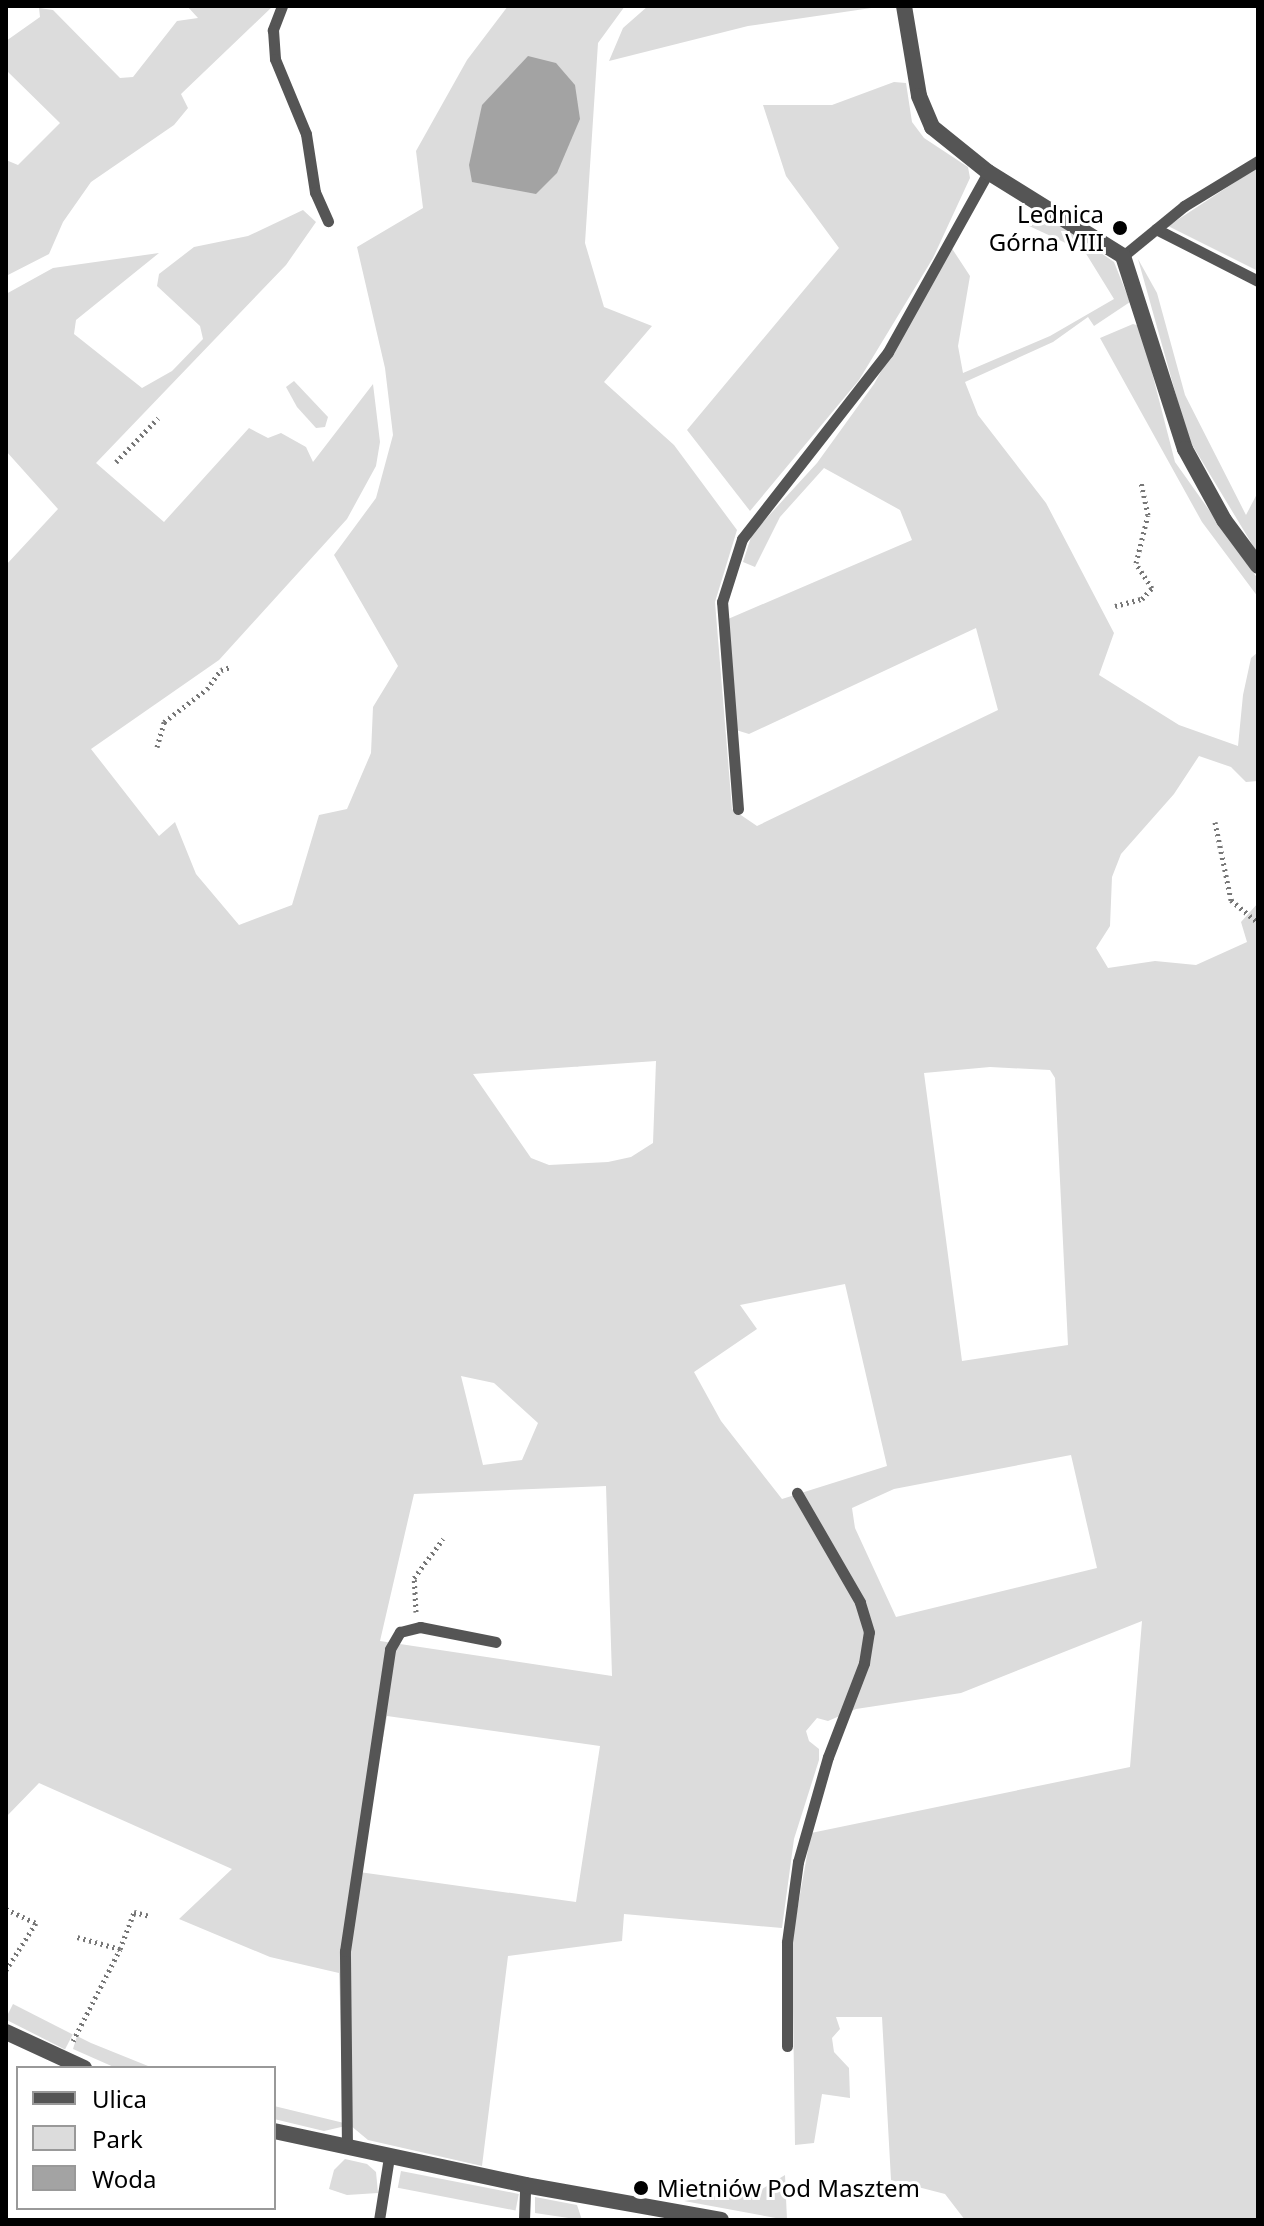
<!DOCTYPE html>
<meta charset="utf-8">
<style>
body{margin:0}
#map{position:relative;width:1264px;height:2226px;overflow:hidden;background:#fff;font-family:"Noto Sans",sans-serif}
div>[style]{position:absolute}
.green>*{inset:0;background:#dcdcdc;transform-origin:0 0}
.water>*{inset:0;background:#a3a3a3}
.path>*{height:5px;margin-top:-2.5px;transform-origin:0;background:repeating-linear-gradient(90deg,#777 0 2px,transparent 0 6px)}
.service>*{height:11px;margin:-5.5px;padding:0 5.5px;transform-origin:5.5px;border-radius:5.5px;background:#555}
.minor>*{height:16px;margin:-8px;padding:0 8px;transform-origin:8px;border-radius:8px;background:#555}
.tertiary>*{height:16px;margin:-8px;padding:0 8px;transform-origin:8px;border-radius:8px;background:#555}
.dots>*{width:22px;height:22px;translate:-50% -50%;box-sizing:border-box;border:4px solid #fff;border-radius:50%}
span{translate:-50% -50%;white-space:nowrap;text-align:center;line-height:1.15;-webkit-text-stroke:6px #fff;paint-order:stroke}
.poi-label{font-size:24px;color:#000}
.right{translate:-100% -50%;text-align:right}
.left{translate:0 -50%;text-align:left}
.frame{position:absolute;inset:0;border:8px solid #000;pointer-events:none}
.legend{position:absolute;left:16px;top:2066px;width:260px;height:144px;box-sizing:border-box;background:#fff;border:2px solid #999;margin:0;padding:10px 14px;list-style:none;font-size:24px;color:#000}
.legend li{display:flex;align-items:center;gap:16px;height:40px}
.legend b{width:40px;border:2px solid #999}
</style>
<div id="map">
<div class="green">
<i style="clip-path:polygon(187px 6px,273px 6px,181px 94px,188px 108px,174px 125px,91px 182px,63px 222px,49px 254px,6px 276px,6px 160px,18px 165px,60px 123px,6px 70px,6px 41px,40px 17px,39px 8px,53px 10px,120px 78px,133px 77px,177px 21px,198px 18px)"></i>
<i style="clip-path:polygon(evenodd,508px 6px,625px 6px,598px 43px,585px 243px,604px 307px,652px 326px,604px 382px,674px 445px,737px 530px,715px 602px,732px 809px,757px 826px,998px 710px,976px 628px,749px 734px,736px 730px,728px 619px,912px 540px,900px 510px,824px 468px,780px 517px,755px 567px,743px 562px,752px 534px,817px 463px,874px 384px,951px 247px,970px 276px,958px 346px,963px 373px,1050px 336px,1114px 299px,1085px 252px,1027px 225px,1040px 211px,1114px 262px,1130px 302px,1094px 326px,1088px 317px,1053px 342px,965px 382px,978px 415px,1046px 503px,1114px 633px,1099px 675px,1179px 725px,1238px 746px,1243px 695px,1251px 658px,1258px 652px,1258px 781px,1246px 782px,1231px 767px,1199px 756px,1174px 794px,1121px 854px,1112px 877px,1110px 926px,1096px 948px,1108px 968px,1155px 961px,1196px 965px,1247px 942px,1241px 922px,1258px 903px,1258px 2220px,965px 2220px,945px 2194px,891px 2180px,882px 2017px,836px 2017px,840px 2029px,832px 2038px,834px 2052px,849px 2068px,850px 2098px,822px 2094px,814px 2143px,795px 2145px,792px 1939px,811px 1833px,1130px 1767px,1142px 1621px,961px 1693px,856px 1709px,828px 1721px,817px 1718px,806px 1731px,809px 1741px,819px 1749px,819px 1760px,794px 1839px,782px 1928px,624px 1914px,622px 1941px,508px 1956px,482px 2166px,368px 2140px,350px 2125px,324px 2131px,274px 2119px,274px 2106px,344px 2123px,339px 1973px,270px 1957px,179px 1919px,232px 1869px,39px 1783px,6px 1817px,6px 565px,58px 509px,6px 451px,6px 294px,53px 268px,159px 253px,76px 320px,74px 334px,142px 388px,172px 371px,203px 339px,200px 326px,157px 286px,159px 274px,194px 247px,248px 236px,303px 210px,316px 222px,286px 265px,96px 463px,164px 522px,249px 428px,268px 438px,281px 433px,306px 447px,313px 462px,373px 384px,380px 442px,376px 466px,347px 519px,219px 660px,91px 749px,159px 836px,175px 822px,196px 874px,239px 925px,292px 905px,319px 815px,347px 809px,371px 753px,373px 707px,398px 666px,334px 555px,376px 498px,393px 435px,385px 368px,357px 247px,423px 208px,416px 151px,467px 60px,508px 6px,656px 1061px,653px 1143px,631px 1157px,608px 1162px,549px 1165px,531px 1158px,473px 1074px,656px 1061px,508px 6px,990px 1067px,1050px 1070px,1055px 1078px,1068px 1345px,962px 1361px,924px 1073px,990px 1067px,508px 6px,845px 1284px,887px 1466px,782px 1499px,721px 1421px,694px 1372px,757px 1329px,740px 1305px,845px 1284px,508px 6px,461px 1376px,494px 1383px,538px 1423px,522px 1460px,483px 1465px,461px 1376px,508px 6px,1071px 1455px,1097px 1568px,896px 1617px,855px 1528px,852px 1508px,894px 1489px,1071px 1455px,508px 6px,606px 1486px,612px 1676px,380px 1641px,414px 1494px,606px 1486px,508px 6px,387px 1716px,600px 1746px,576px 1902px,359px 1872px,387px 1716px)"></i>
<i style="clip-path:polygon(648px 6px,885px 6px,748px 26px,609px 61px,623px 28px)"></i>
<i style="clip-path:polygon(894px 82px,906px 83px,912px 122px,924px 138px,968px 167px,970px 178px,933px 258px,859px 380px,750px 511px,687px 430px,839px 248px,786px 176px,763px 105px,832px 105px)"></i>
<i style="clip-path:polygon(1258px 167px,1258px 271px,1168px 226px,1188px 213px)"></i>
<i style="clip-path:polygon(1138px 259px,1157px 293px,1185px 395px,1246px 515px,1258px 492px,1258px 554px,1188px 438px)"></i>
<i style="clip-path:polygon(1133px 324px,1140px 326px,1175px 462px,1258px 579px,1258px 597px,1202px 522px,1100px 338px)"></i>
<i style="clip-path:polygon(294px 381px,328px 417px,325px 427px,316px 428px,297px 407px,286px 387px)"></i>
<i style="left:13px;top:2004px;width:67px;height:17px;rotate:27deg"></i>
<i style="clip-path:polygon(77px 2036px,91px 2043px,153px 2068px,116px 2068px,73px 2049px)"></i>
<i style="clip-path:polygon(345px 2159px,367px 2164px,376px 2172px,378px 2193px,347px 2195px,329px 2189px,334px 2170px)"></i>
<i style="left:401px;top:2171px;width:120px;height:17px;rotate:11deg"></i>
<i style="clip-path:polygon(785px 2175px,787px 2220px,684px 2201px,762px 2189px)"></i>
<i style="clip-path:polygon(535px 2197px,577px 2205px,582px 2220px,535px 2213px)"></i>
</div>
<div class="water">
<i style="clip-path:polygon(528px 56px,556px 63px,575px 85px,580px 119px,557px 173px,536px 194px,472px 182px,469px 165px,482px 105px)"></i>
</div>
<div class="path">
<i style="left:116px;top:462px;width:61px;rotate:-46.3deg"></i>
<i style="left:1115px;top:606px;width:28px;rotate:-15deg"></i>
<i style="left:1142px;top:599px;width:15px;rotate:-48deg"></i>
<i style="left:1152px;top:588px;width:30px;rotate:-123deg"></i>
<i style="left:1136px;top:563px;width:49px;rotate:-76deg"></i>
<i style="left:1148px;top:515px;width:33px;rotate:-102deg"></i>
<i style="left:157px;top:747px;width:26px;rotate:-74deg"></i>
<i style="left:164px;top:722px;width:54px;rotate:-37.5deg"></i>
<i style="left:207px;top:689px;width:24px;rotate:-54deg"></i>
<i style="left:221px;top:670px;width:10px;rotate:-17deg"></i>
<i style="left:1215px;top:822px;width:80px;rotate:78.4deg"></i>
<i style="left:1231px;top:900px;width:35px;rotate:40deg"></i>
<i style="left:416px;top:1612px;width:34px;rotate:-93deg"></i>
<i style="left:414px;top:1578px;width:49px;rotate:-53.4deg"></i>
<i style="left:6px;top:1909px;width:33px;rotate:25deg"></i>
<i style="left:36px;top:1923px;width:56px;rotate:122.6deg"></i>
<i style="left:120px;top:1949px;width:40px;rotate:-69deg"></i>
<i style="left:134px;top:1912px;width:16px;rotate:14deg"></i>
<i style="left:73px;top:2041px;width:103px;rotate:-62.9deg"></i>
<i style="left:120px;top:1949px;width:45px;rotate:-164.4deg"></i>
</div>
<div class="service">
<i style="left:282px;top:6px;width:26px;rotate:111deg"></i>
<i style="left:273px;top:30px;width:29px;rotate:86deg"></i>
<i style="left:275px;top:59px;width:81px;rotate:67.5deg"></i>
<i style="left:306px;top:134px;width:59px;rotate:81.2deg"></i>
<i style="left:315px;top:192px;width:32px;rotate:66deg"></i>
<i style="left:1156px;top:229px;width:114px;rotate:27deg"></i>
<i style="left:1123px;top:256px;width:79px;rotate:-39.3deg"></i>
<i style="left:1184px;top:206px;width:87px;rotate:-31.3deg"></i>
<i style="left:738px;top:809px;width:208px;rotate:-94.4deg"></i>
<i style="left:722px;top:602px;width:66px;rotate:-72.4deg"></i>
<i style="left:742px;top:539px;width:237px;rotate:-52deg"></i>
<i style="left:888px;top:352px;width:206px;rotate:-60.9deg"></i>
<i style="left:787px;top:2046px;width:104px;rotate:-90deg"></i>
<i style="left:787px;top:1942px;width:81px;rotate:-82.2deg"></i>
<i style="left:798px;top:1862px;width:109px;rotate:-74.1deg"></i>
<i style="left:828px;top:1757px;width:101px;rotate:-69deg"></i>
<i style="left:864px;top:1663px;width:31px;rotate:-81deg"></i>
<i style="left:869px;top:1632px;width:31px;rotate:-107deg"></i>
<i style="left:860px;top:1602px;width:126px;rotate:-120deg"></i>
<i style="left:347px;top:2148px;width:197px;rotate:-90.6deg"></i>
<i style="left:345px;top:1951px;width:305px;rotate:-81.5deg"></i>
<i style="left:390px;top:1649px;width:20px;rotate:-60deg"></i>
<i style="left:400px;top:1632px;width:21px;rotate:-14deg"></i>
<i style="left:420px;top:1627px;width:77px;rotate:11.2deg"></i>
<i style="left:379px;top:2220px;width:64px;rotate:-81deg"></i>
<i style="left:524px;top:2220px;width:35px;rotate:-88deg"></i>
</div>
<div class="minor">
<i style="left:904px;top:6px;width:91px;rotate:80.5deg"></i>
<i style="left:919px;top:96px;width:34px;rotate:67deg"></i>
<i style="left:932px;top:127px;width:72px;rotate:38.8deg"></i>
<i style="left:988px;top:172px;width:159px;rotate:31.9deg"></i>
<i style="left:1123px;top:256px;width:203px;rotate:72.2deg"></i>
<i style="left:1185px;top:449px;width:81px;rotate:61.2deg"></i>
<i style="left:1224px;top:520px;width:57px;rotate:53.5deg"></i>
</div>
<div class="tertiary">
<i style="left:6px;top:2032px;width:86px;rotate:24.8deg"></i>
<i style="left:274px;top:2131px;width:257px;rotate:12.1deg"></i>
<i style="left:525px;top:2185px;width:199px;rotate:10.1deg"></i>
</div>
<div class="dots">
<i style="left:1120px;top:228px;background:#000"></i>
<i style="left:641px;top:2188px;background:#000"></i>
</div>
<div class="poi-label">
<span class="right" style="left:1104px;top:228px">Lednica<br>Górna VIII</span>
<span class="left" style="left:657px;top:2188px">Mietniów Pod Masztem</span>
</div>
<div class="frame"></div>
<ul class="legend">
<li><b style="height:10px;background:#555"></b>Ulica</li>
<li><b style="height:22px;background:#dcdcdc"></b>Park</li>
<li><b style="height:22px;background:#a3a3a3"></b>Woda</li>
</ul>
</div>
